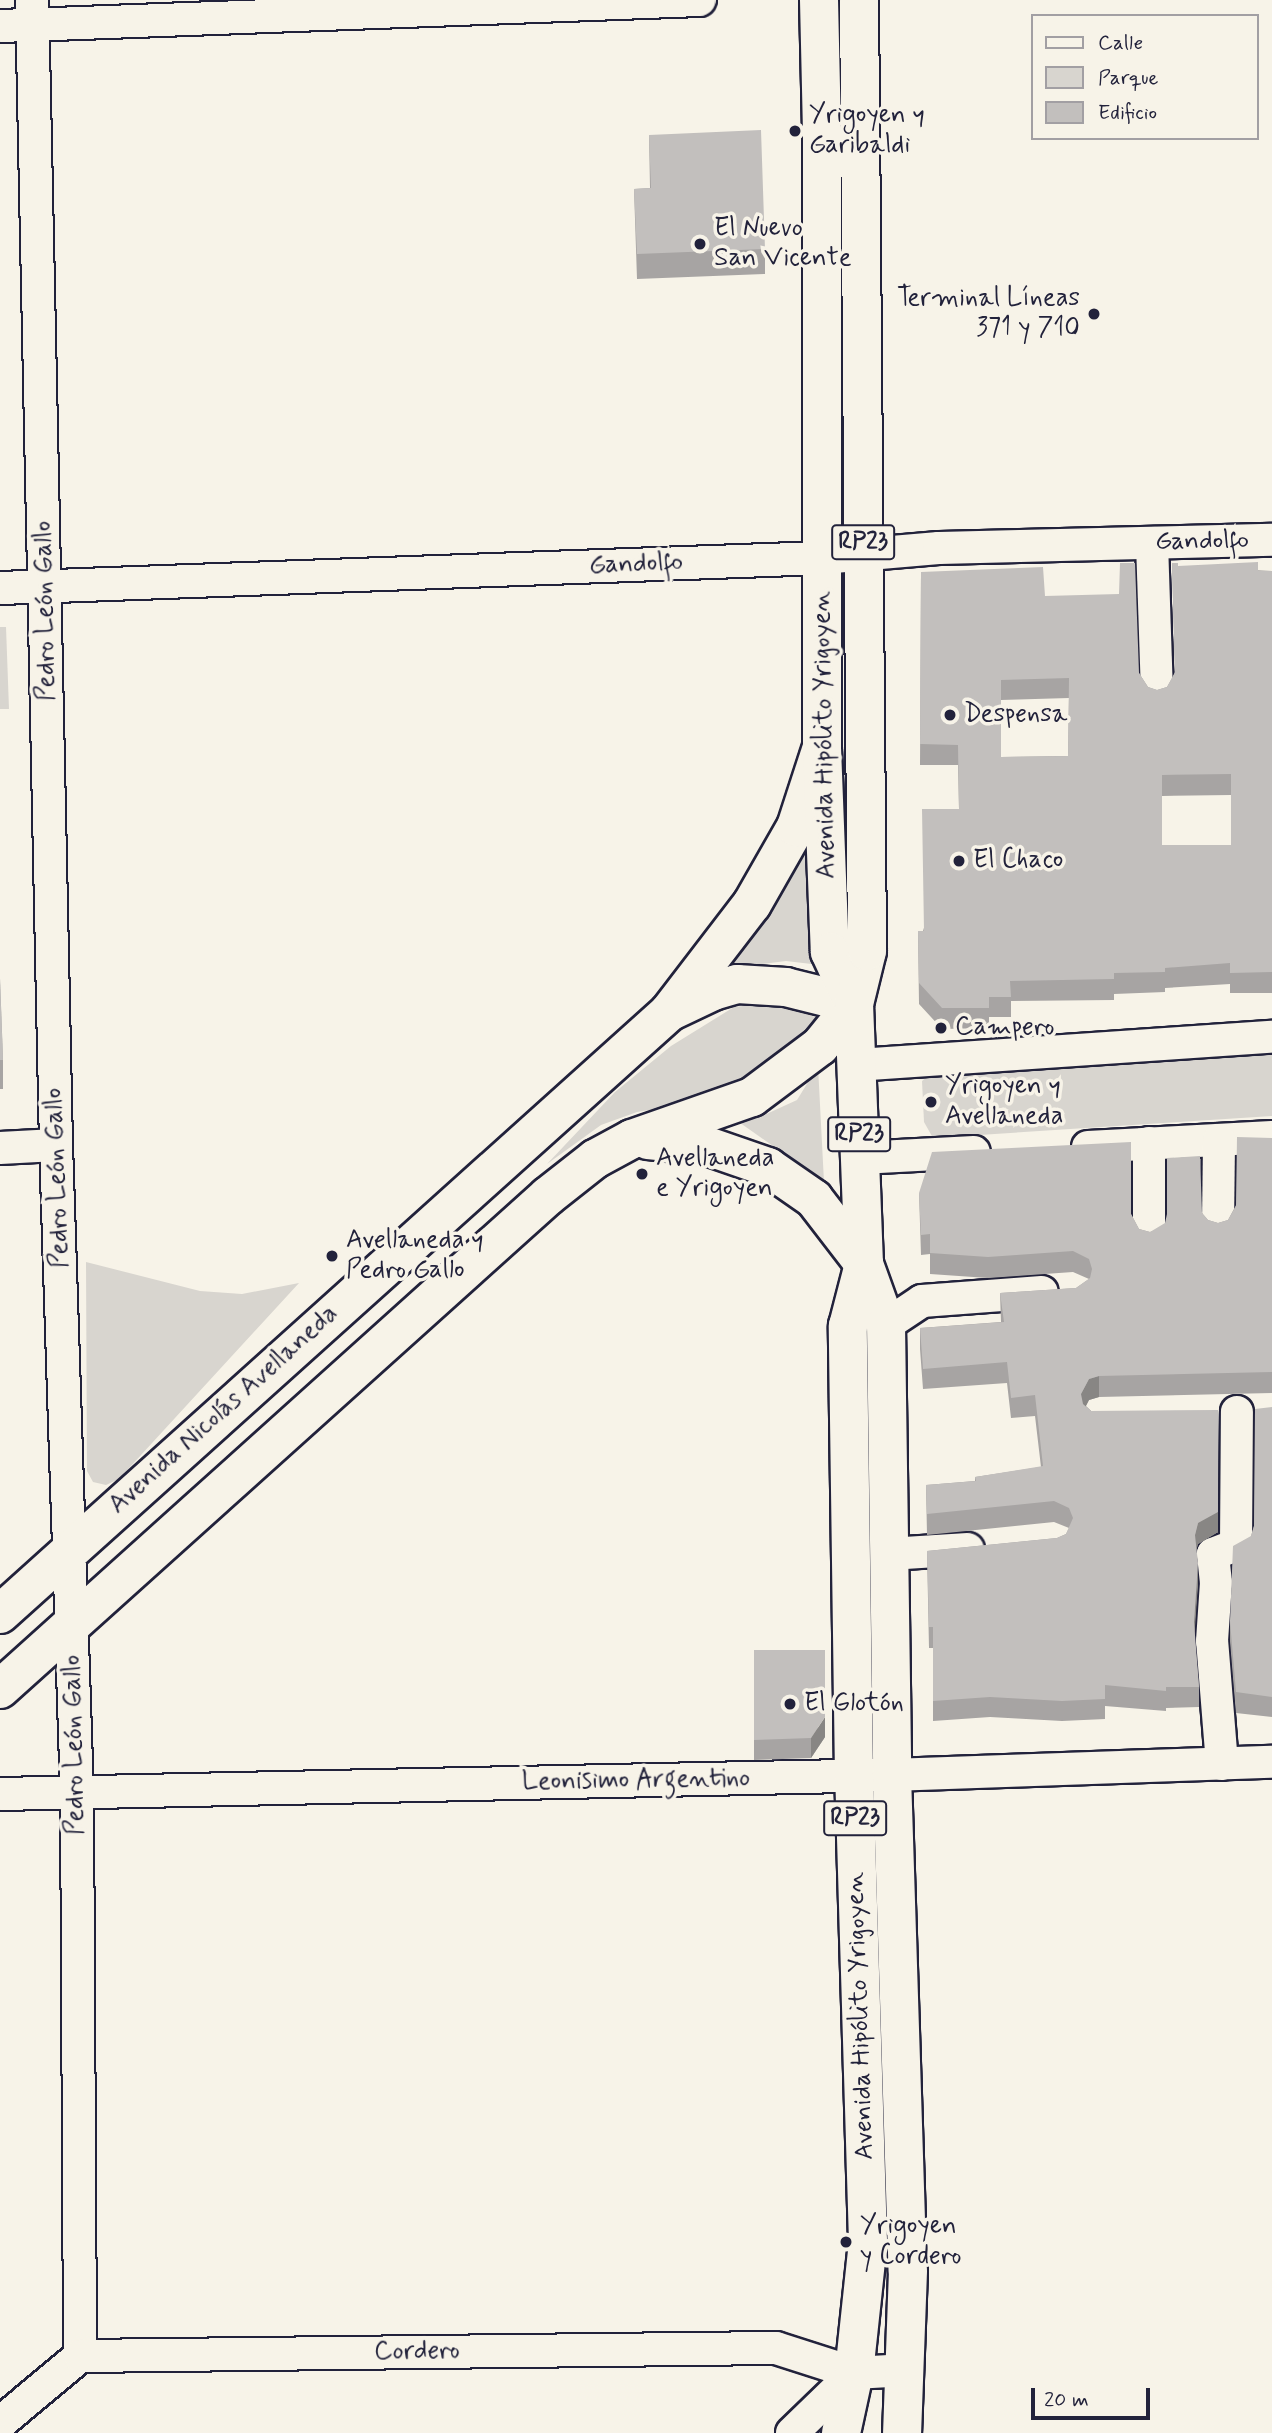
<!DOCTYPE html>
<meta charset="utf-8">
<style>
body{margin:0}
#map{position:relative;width:1272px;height:2433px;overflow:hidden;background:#f7f3e8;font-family:Mynerve,sans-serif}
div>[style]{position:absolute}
.green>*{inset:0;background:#d8d5cf}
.roads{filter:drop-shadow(2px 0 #22223b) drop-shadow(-2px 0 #22223b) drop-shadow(0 2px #22223b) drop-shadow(0 -2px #22223b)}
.street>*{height:32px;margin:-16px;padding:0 16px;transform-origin:16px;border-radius:16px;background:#f7f3e8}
.secondary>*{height:38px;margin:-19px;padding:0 19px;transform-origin:19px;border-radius:19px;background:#f7f3e8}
.primary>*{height:38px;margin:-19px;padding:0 19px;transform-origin:19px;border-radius:19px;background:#f7f3e8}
.wall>*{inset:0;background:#a7a4a3}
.shaded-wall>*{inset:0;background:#888684}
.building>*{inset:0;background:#c2bfbd}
.dots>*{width:19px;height:19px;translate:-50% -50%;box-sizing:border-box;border:4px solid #f7f3e8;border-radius:50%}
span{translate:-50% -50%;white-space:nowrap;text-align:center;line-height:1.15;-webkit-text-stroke:7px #f7f3e8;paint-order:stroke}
.shield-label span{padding:2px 5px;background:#f7f3e8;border:2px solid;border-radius:5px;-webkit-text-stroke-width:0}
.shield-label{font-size:24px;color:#22223b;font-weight:700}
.poi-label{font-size:26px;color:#22223b}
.left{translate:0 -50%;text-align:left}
.right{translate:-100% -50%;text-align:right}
.street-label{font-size:26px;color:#22223b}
.legend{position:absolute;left:1031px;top:14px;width:228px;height:126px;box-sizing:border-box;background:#f7f3e8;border:2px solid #a29fa3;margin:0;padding:9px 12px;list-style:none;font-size:21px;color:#22223b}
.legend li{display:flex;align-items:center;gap:14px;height:35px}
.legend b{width:35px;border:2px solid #a29fa3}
.scale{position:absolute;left:1031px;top:2388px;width:119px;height:32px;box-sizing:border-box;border:4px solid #22223b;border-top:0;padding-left:9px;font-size:21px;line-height:24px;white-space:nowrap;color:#22223b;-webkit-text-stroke:5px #f7f3e8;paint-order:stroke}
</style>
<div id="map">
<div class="green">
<i style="clip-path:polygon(0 627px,6px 627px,9px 709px,0 709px)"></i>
<i style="clip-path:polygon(816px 832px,820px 965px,786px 961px,728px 968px,776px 903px)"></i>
<i style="clip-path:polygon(776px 1002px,817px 1018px,776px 1059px,738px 1086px,686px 1104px,637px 1112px,601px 1125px,547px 1164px,615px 1092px,671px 1046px,734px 1007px)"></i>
<i style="clip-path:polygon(1272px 1052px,1272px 1116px,933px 1138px,924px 1122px,922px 1081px,932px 1073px)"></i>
<i style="clip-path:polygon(818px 1066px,824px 1182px,736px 1120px,762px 1116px,797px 1100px)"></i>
<i style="clip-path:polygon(86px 1262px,200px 1291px,242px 1294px,299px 1283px,119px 1479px,106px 1485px,93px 1482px,87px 1471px)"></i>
</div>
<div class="roads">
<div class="street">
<i style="left:32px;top:0;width:1145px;rotate:88.8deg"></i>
<i style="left:56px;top:1145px;width:649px;rotate:88.15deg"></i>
<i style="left:77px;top:1794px;width:562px;rotate:89.69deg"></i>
<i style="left:0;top:26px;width:700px;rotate:-2.13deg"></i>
<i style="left:1152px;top:543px;width:149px;rotate:88.1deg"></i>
<i style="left:0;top:588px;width:823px;rotate:-2.09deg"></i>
<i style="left:822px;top:558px;width:117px;rotate:-4.9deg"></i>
<i style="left:939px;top:548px;width:333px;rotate:-1.4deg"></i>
<i style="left:856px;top:1065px;width:417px;rotate:-3.9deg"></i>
<i style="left:1149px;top:1143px;width:91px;rotate:90deg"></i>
<i style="left:1088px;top:1147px;width:184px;rotate:-3.1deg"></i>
<i style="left:0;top:1148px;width:56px;rotate:-3.1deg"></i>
<i style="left:860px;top:1158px;width:114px;rotate:-3deg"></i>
<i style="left:1218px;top:1225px;width:85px;rotate:-89.3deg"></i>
<i style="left:886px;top:1325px;width:43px;rotate:-33.7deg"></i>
<i style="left:922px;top:1301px;width:120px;rotate:-4.3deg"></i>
<i style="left:889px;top:1554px;width:79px;rotate:-3.6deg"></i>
<i style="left:1222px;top:1764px;width:123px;rotate:-94.6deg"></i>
<i style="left:1212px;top:1641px;width:58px;rotate:-86.1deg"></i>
<i style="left:1216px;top:1583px;width:29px;rotate:-96deg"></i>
<i style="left:1213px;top:1554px;width:25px;rotate:-21deg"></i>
<i style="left:1236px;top:1545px;width:133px;rotate:-89.6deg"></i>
<i style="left:0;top:1794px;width:892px;rotate:-1.22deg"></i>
<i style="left:892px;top:1775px;width:380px;rotate:-2deg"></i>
<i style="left:0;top:2423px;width:104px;rotate:-39.9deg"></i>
<i style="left:80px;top:2356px;width:696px;rotate:-0.66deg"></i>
<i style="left:776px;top:2348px;width:82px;rotate:17.8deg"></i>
<i style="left:792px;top:2433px;width:86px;rotate:-44.1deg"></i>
<i style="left:854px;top:2373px;width:53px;rotate:-3.2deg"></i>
</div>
<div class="secondary">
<i style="left:648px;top:1140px;width:59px;rotate:5.8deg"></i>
<i style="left:707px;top:1146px;width:65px;rotate:19deg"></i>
<i style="left:768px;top:1167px;width:56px;rotate:34.8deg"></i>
<i style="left:814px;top:1199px;width:82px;rotate:52.4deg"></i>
<i style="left:0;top:1614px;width:900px;rotate:-41.98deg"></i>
<i style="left:669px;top:1012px;width:136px;rotate:-52.5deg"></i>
<i style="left:752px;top:904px;width:89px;rotate:-60.3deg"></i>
<i style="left:796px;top:827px;width:81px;rotate:-72deg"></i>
<i style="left:0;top:1689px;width:737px;rotate:-41.98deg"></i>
<i style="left:548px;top:1196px;width:60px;rotate:-38.2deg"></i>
<i style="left:595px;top:1159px;width:42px;rotate:-28.4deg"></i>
<i style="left:632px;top:1139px;width:127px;rotate:-19.3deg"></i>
<i style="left:752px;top:1097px;width:85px;rotate:-36.9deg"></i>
<i style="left:820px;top:1046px;width:54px;rotate:-51deg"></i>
<i style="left:854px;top:1004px;width:70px;rotate:-166deg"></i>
<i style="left:786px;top:987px;width:49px;rotate:-176.5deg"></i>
<i style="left:737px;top:984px;width:25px;rotate:164deg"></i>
<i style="left:713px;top:991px;width:49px;rotate:154.5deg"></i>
</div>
<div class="primary">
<i style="left:819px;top:0;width:131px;rotate:88.7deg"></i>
<i style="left:822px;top:131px;width:617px;rotate:90deg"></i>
<i style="left:822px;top:748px;width:204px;rotate:87.8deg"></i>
<i style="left:830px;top:952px;width:57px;rotate:65.2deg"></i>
<i style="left:864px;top:1264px;width:65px;rotate:70.2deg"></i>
<i style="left:886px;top:1325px;width:450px;rotate:89.2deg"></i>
<i style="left:892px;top:1775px;width:496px;rotate:88.2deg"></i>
<i style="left:908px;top:2271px;width:162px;rotate:92.1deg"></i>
<i style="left:841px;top:2433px;width:61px;rotate:-77.8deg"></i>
<i style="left:854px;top:2373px;width:132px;rotate:-83.9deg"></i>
<i style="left:868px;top:2242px;width:466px;rotate:-91.7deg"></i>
<i style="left:854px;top:1776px;width:450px;rotate:-90.8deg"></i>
<i style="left:848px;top:1326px;width:64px;rotate:-75.5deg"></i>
<i style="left:864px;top:1264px;width:260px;rotate:-92.2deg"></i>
<i style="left:854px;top:1004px;width:55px;rotate:-76.2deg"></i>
<i style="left:867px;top:951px;width:951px;rotate:-90.48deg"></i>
</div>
</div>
<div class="wall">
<i style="clip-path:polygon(649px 135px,765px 249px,765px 274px,637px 279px,634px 189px,650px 188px)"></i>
<i style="clip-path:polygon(evenodd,1172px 563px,1178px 566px,1272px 571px,1272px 993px,1230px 993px,1230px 984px,1165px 988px,1165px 992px,1114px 994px,1114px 1000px,1011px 1001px,1011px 1017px,989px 1017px,989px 1028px,942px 1029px,919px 1004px,918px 931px,923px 931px,959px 809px,958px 765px,920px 765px,921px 572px,1045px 596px,1139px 673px,1148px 687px,1157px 690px,1167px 687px,1175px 673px,1172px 563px,1069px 698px,1068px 756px,1001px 757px,1001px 700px,1069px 698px,1172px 563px,1231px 795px,1231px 845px,1162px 845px,1162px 796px,1231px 795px)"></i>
<i style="clip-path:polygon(0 979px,3px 1060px,3px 1089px,0 1089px)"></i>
<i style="clip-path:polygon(1272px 1138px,1272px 1393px,1099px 1397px,1089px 1400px,1086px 1406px,1218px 1532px,1198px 1544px,1196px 1550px,1198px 1583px,1194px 1631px,1199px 1687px,1199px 1707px,1166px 1708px,1166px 1711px,1105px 1706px,1105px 1719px,1062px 1721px,990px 1717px,933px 1721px,933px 1648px,929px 1648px,927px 1551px,1057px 1538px,1066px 1534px,1069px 1528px,1054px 1522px,927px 1535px,926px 1485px,975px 1481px,975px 1477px,1041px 1467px,1035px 1416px,1011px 1418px,1007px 1383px,923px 1389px,920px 1349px,920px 1328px,1001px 1322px,1000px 1293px,1076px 1288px,1089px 1279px,1073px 1272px,988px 1278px,930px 1274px,930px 1254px,921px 1255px,919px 1193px,1131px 1214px,1139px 1229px,1150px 1232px,1202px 1213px,1208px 1220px,1218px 1223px,1228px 1220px)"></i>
<i style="clip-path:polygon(1272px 1407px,1272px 1717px,1236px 1713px,1230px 1641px,1230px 1621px,1251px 1536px,1254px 1526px)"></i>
<i style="clip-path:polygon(754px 1650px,825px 1737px,811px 1758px,754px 1760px)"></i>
</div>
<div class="shaded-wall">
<i style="clip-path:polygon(1099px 1376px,1099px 1397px,1089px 1400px,1081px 1415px,1081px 1394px,1089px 1379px)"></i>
<i style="clip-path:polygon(1218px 1410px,1218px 1532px,1198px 1544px,1195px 1555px,1195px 1535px,1198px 1523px)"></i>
<i style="clip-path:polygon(1198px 1563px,1198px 1583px,1194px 1642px,1194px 1622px)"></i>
<i style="clip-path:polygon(825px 1717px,825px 1737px,811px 1758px,811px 1738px)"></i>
</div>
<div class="building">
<i style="clip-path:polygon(761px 130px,765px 249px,637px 254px,634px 189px,651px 188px,649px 135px)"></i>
<i style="clip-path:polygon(evenodd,1258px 562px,1258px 571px,1272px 571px,1272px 972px,1230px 973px,1230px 963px,1165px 968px,1165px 972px,1114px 973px,1114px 979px,1010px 981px,1011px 997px,989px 997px,989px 1008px,942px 1008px,919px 983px,918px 931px,924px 931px,922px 809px,959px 809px,958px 745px,920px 744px,921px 572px,1043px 567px,1045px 596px,1119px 594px,1120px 563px,1135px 563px,1139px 673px,1148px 687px,1157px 690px,1167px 687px,1175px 672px,1172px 563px,1178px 563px,1178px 566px,1258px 562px,1069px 678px,1068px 756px,1001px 757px,1001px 680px,1069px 678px,1258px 562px,1231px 774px,1231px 845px,1162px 845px,1162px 775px,1231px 774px)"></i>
<i style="clip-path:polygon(0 979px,3px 1060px,0 1060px)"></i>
<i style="clip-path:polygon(1237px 1137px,1272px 1138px,1272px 1372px,1099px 1376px,1089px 1379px,1081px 1394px,1083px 1404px,1091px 1411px,1218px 1410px,1218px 1512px,1198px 1523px,1195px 1535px,1198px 1563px,1194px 1622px,1199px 1687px,1166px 1687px,1166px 1691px,1105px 1685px,1105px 1699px,1062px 1701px,990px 1697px,933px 1701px,933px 1627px,929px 1627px,927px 1551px,1057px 1538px,1066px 1534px,1073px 1518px,1069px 1508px,1054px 1501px,927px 1514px,926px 1485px,976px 1481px,975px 1477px,1043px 1466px,1035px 1395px,1011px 1398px,1007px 1362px,923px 1369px,920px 1328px,1004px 1322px,1000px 1293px,1076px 1288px,1090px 1278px,1092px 1269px,1089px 1259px,1073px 1251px,988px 1257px,930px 1253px,930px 1234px,921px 1235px,919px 1193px,932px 1152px,1131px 1142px,1131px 1214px,1139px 1229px,1150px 1232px,1165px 1223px,1167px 1214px,1167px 1158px,1200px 1156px,1202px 1213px,1208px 1220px,1218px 1223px,1228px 1220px,1236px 1206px)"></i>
<i style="clip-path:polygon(1272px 1407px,1272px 1697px,1236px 1692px,1230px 1621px,1233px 1546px,1251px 1536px,1254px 1526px,1255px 1409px)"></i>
<i style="clip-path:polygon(754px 1650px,825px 1650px,825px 1717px,811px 1738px,754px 1740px)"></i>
</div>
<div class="dots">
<i style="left:795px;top:131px;background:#22223b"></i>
<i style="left:700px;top:244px;background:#22223b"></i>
<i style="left:1094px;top:314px;background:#22223b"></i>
<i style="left:950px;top:715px;background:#22223b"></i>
<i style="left:959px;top:861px;background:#22223b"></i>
<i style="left:941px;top:1028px;background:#22223b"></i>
<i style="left:931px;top:1102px;background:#22223b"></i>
<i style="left:642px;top:1174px;background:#22223b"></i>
<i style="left:332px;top:1256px;background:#22223b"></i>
<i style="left:790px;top:1704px;background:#22223b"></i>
<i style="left:846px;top:2242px;background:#22223b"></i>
</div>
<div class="shield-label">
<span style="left:863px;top:542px">RP23</span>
<span style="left:859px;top:1134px">RP23</span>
<span style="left:855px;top:1818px">RP23</span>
</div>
<div class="poi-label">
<span class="left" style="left:809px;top:131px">Yrigoyen y<br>Garibaldi</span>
<span class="left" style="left:714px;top:244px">El Nuevo<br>San Vicente</span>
<span class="right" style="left:1080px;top:314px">Terminal Líneas<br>371 y 710</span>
<span class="left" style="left:964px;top:715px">Despensa</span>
<span class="left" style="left:973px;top:861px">El Chaco</span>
<span class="left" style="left:955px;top:1028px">Campero</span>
<span class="left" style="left:945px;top:1102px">Yrigoyen y<br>Avellaneda</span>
<span class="left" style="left:656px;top:1174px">Avellaneda<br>e Yrigoyen</span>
<span class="left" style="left:346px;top:1256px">Avellaneda y<br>Pedro Gallo</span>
<span class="left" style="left:804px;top:1704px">El Glotón</span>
<span class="left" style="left:860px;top:2242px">Yrigoyen<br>y Cordero</span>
</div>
<div class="street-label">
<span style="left:1202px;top:542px;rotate:-1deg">Gandolfo</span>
<span style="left:636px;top:565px;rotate:-2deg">Gandolfo</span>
<span style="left:46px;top:611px;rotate:-91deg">Pedro León Gallo</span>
<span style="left:825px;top:735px;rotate:-91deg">Avenida Hipólito Yrigoyen</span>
<span style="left:58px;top:1178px;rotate:-92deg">Pedro León Gallo</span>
<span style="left:224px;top:1410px;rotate:-42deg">Avenida Nicolás Avellaneda</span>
<span style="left:75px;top:1745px;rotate:-91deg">Pedro León Gallo</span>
<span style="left:636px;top:1781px;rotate:-1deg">Leonisimo Argentino</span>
<span style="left:861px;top:2016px;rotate:-92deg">Avenida Hipólito Yrigoyen</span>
<span style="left:417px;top:2352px;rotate:-1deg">Cordero</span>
</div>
<ul class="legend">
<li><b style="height:9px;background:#f7f3e8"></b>Calle</li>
<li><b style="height:19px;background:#d8d5cf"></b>Parque</li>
<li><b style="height:19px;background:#c2bfbd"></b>Edificio</li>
</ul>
<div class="scale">20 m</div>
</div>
